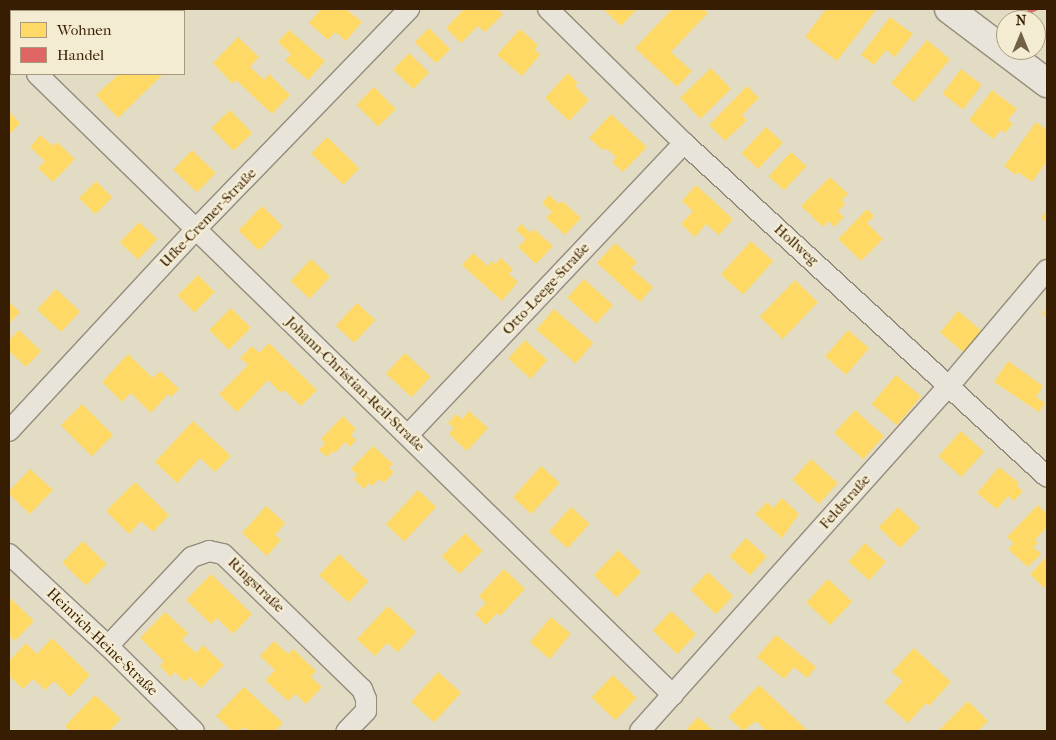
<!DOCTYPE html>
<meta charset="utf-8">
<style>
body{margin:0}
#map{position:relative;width:1056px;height:740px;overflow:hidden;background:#e2dcc5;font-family:"IM FELL French Canon",serif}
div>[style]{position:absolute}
.homes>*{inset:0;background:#ffd966;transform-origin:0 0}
.shops>*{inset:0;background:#e06666}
.roads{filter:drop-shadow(1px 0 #938c7c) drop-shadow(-1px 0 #938c7c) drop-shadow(0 1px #938c7c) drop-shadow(0 -1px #938c7c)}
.minor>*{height:20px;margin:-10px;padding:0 10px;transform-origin:10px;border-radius:10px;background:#e8e4d9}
.secondary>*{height:28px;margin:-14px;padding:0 14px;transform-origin:14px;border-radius:14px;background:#e8e4d9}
span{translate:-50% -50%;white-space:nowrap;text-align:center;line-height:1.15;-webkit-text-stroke:5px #f4ecd2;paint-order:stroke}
.street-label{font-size:15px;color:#371d01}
.frame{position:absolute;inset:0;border:10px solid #371d01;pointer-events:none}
.legend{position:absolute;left:10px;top:10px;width:175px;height:65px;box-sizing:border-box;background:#f4ecd2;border:1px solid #a8997e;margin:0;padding:6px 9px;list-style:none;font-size:15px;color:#371d01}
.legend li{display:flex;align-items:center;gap:10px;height:25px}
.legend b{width:25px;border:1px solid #a8997e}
.north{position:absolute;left:996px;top:10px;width:50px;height:50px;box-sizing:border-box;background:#f4ecd2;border:1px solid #a8997e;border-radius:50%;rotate:0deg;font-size:14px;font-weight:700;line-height:20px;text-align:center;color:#371d01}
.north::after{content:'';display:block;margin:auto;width:18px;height:22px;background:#736046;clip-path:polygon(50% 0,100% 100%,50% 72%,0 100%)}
</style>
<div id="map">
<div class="homes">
<i style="clip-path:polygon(30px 9px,46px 9px,48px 11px,27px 11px)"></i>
<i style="clip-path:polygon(321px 9px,346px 9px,362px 22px,346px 41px,335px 32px,328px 40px,309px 23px)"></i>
<i style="clip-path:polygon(461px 9px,498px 9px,503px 14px,485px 32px,478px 26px,461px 43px,446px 28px,463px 10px)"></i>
<i style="clip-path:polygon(603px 9px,637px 9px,621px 26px)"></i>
<i style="clip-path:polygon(672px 9px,703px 9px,708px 13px,671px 52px,692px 71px,677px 87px,635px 48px)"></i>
<i style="clip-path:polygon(826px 9px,877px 9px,837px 61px,805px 37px)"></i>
<i style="clip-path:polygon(890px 17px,913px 34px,895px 57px,886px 50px,874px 65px,861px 55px)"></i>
<i style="left:429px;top:28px;width:30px;height:20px;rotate:45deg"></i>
<i style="clip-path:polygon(520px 29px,538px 45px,535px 50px,540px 55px,522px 76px,497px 55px)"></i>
<i style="clip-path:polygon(289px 30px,325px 61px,308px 80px,285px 60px,291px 54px,278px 42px)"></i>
<i style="clip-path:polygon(238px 37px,259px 57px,250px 67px,264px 80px,269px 74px,290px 95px,272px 114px,236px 80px,233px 84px,213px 63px)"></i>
<i style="left:927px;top:40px;width:30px;height:56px;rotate:40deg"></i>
<i style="left:409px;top:53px;width:28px;height:23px;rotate:44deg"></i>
<i style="left:711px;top:68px;width:29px;height:43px;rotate:46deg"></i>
<i style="left:961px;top:69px;width:26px;height:31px;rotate:37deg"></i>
<i style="clip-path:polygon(568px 73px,578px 83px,575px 86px,589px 100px,569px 121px,545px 98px)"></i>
<i style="clip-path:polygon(119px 74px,163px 74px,118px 118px,96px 95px)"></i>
<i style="clip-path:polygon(747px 86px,759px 98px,742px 115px,747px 120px,725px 141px,709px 125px)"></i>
<i style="left:374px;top:87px;width:31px;height:25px;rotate:45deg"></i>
<i style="clip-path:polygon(992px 90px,1017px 109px,1008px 120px,1013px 124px,1005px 133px,1001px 130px,993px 139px,969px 120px)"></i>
<i style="left:230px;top:110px;width:32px;height:26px;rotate:46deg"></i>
<i style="clip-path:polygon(9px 112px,20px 123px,9px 135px)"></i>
<i style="clip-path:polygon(611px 114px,647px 147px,623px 172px,612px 162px,616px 157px,606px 148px,604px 151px,589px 138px)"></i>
<i style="clip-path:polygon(1036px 122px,1047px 130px,1047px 161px,1032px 182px,1018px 172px,1016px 175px,1004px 166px)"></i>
<i style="left:766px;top:127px;width:23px;height:36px;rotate:43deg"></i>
<i style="clip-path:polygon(40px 135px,53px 146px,57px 142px,75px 159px,53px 182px,38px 168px,45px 161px,30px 147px)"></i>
<i style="left:327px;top:137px;width:45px;height:23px;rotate:44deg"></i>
<i style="left:192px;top:150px;width:33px;height:27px;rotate:44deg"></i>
<i style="left:791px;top:152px;width:21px;height:33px;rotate:43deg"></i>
<i style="clip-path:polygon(830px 177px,848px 194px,842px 200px,845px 204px,838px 211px,844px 217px,834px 227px,829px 221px,823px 227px,801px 206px)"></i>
<i style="left:96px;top:181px;width:23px;height:24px;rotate:45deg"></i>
<i style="clip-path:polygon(696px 185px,733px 219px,719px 235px,706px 224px,695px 237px,681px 224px,693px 211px,682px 201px)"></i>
<i style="clip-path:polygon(549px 195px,559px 204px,562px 201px,581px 218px,565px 235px,546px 218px,552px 212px,542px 203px)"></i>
<i style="left:262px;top:206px;width:29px;height:34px;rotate:44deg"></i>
<i style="clip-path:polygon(867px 209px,874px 216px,867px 223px,883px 239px,861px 261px,838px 239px)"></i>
<i style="clip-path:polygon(1047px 209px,1047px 222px,1041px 218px)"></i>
<i style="left:139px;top:222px;width:25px;height:28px;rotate:43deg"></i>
<i style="clip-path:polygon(521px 224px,531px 233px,534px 229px,553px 246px,536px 264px,518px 247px,526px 239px,516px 230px)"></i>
<i style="left:751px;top:241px;width:30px;height:45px;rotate:42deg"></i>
<i style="clip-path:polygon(615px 243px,637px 262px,631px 268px,653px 287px,640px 302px,597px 263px)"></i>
<i style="clip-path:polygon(473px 253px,488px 266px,492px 261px,495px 264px,501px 258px,513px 269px,509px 274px,518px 282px,502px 301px,462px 265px)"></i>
<i style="left:311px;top:259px;width:26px;height:30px;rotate:43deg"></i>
<i style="left:198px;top:275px;width:24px;height:29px;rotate:45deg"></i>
<i style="left:584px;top:279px;width:39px;height:25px;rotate:42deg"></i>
<i style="left:795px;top:280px;width:32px;height:51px;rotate:44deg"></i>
<i style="left:56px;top:289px;width:33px;height:28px;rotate:43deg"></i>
<i style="clip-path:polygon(9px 302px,20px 312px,9px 324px)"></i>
<i style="left:357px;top:303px;width:25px;height:31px;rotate:43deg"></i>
<i style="clip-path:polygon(1047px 307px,1047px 318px,1042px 314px)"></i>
<i style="left:231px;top:308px;width:28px;height:31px;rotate:45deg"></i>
<i style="left:554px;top:309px;width:52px;height:27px;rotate:41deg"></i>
<i style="left:958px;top:311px;width:31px;height:28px;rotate:40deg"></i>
<i style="clip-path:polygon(19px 330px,41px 351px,26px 367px,9px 351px,9px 340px)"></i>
<i style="left:848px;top:330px;width:28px;height:35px;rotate:41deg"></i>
<i style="left:525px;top:340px;width:30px;height:25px;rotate:42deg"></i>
<i style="clip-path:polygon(269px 343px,317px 390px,301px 406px,284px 390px,281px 393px,268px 380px,237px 412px,219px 394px,248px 365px,240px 358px,252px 346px,259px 353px)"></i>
<i style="left:405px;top:353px;width:35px;height:28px;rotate:43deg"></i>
<i style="clip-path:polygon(128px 354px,153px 378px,160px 371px,179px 389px,171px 397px,168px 394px,151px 413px,131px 393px,122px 402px,102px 382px)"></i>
<i style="clip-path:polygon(1008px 361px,1043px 386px,1036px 397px,1045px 403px,1039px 412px,994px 382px)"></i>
<i style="left:896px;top:375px;width:33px;height:38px;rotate:40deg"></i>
<i style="left:82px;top:404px;width:44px;height:30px;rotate:45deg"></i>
<i style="left:855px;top:410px;width:39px;height:31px;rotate:42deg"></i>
<i style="clip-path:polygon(469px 411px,488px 428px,467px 451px,449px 434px,454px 428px,448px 423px,456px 414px,462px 419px)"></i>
<i style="clip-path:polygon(343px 416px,356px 429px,351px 435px,356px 440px,350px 447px,345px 442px,335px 453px,333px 451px,327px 457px,319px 450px,325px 443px,321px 439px)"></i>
<i style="clip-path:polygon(193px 421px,231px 456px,215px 472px,200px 458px,177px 483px,155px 462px)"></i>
<i style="left:961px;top:431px;width:31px;height:34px;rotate:42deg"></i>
<i style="clip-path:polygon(373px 446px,393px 464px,389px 468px,394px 472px,384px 483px,379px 479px,372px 486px,369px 483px,364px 489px,354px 479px,358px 475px,351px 469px)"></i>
<i style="left:811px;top:459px;width:36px;height:28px;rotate:42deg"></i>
<i style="left:541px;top:466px;width:25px;height:42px;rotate:42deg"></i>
<i style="clip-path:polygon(999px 467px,1019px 483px,1017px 486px,1023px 491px,1014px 501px,1008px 496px,997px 509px,977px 493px)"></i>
<i style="clip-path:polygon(30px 469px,53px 490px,30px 514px,9px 494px,9px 491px)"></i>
<i style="clip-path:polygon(135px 482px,169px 515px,153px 532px,141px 521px,129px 534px,106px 511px)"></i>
<i style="left:418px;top:490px;width:25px;height:47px;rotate:43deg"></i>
<i style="clip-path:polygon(782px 498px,799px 514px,782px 538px,755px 514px,767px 502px,773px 508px)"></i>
<i style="clip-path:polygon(1038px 505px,1047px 514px,1047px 527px,1035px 540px,1038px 543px,1033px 547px,1041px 554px,1028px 567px,1008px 549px,1014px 543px,1007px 537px)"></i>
<i style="clip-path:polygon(266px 506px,285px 523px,275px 535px,281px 540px,267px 556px,242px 533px)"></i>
<i style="left:571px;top:507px;width:25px;height:33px;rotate:42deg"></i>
<i style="left:898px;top:507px;width:30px;height:28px;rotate:44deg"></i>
<i style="left:465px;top:533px;width:25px;height:33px;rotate:45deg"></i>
<i style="left:746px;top:538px;width:28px;height:25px;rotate:42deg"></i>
<i style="left:83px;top:541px;width:33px;height:30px;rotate:44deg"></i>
<i style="left:865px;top:543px;width:28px;height:25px;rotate:42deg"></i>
<i style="left:618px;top:550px;width:32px;height:35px;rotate:44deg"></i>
<i style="left:339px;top:554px;width:40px;height:29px;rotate:43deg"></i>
<i style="clip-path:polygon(1047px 556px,1047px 584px,1044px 588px,1030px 574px)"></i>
<i style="clip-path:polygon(504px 569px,525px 589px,500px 616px,497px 613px,486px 625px,475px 614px,486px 603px,479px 596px)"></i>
<i style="left:708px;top:572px;width:35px;height:25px;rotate:44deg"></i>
<i style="clip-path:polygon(211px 574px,252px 614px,233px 634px,217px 618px,211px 624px,186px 600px)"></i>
<i style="left:828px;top:579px;width:33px;height:32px;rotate:43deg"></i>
<i style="clip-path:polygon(9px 597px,34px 621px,15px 641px,9px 636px)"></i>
<i style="clip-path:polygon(388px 606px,416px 632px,398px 652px,387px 643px,375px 656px,357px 639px)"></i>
<i style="left:671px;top:611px;width:34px;height:27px;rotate:43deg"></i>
<i style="clip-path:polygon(165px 612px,188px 633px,182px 640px,196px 653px,203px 645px,224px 665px,201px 688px,190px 677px,185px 682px,175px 672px,171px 677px,160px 666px,164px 661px,140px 638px)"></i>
<i style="left:551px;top:617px;width:26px;height:33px;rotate:40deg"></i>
<i style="clip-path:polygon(776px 635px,816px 667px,807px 678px,794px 667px,784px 679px,757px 657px)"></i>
<i style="clip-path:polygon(52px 638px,90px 675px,70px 697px,54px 681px,45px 690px,33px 679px,23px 689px,9px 676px,9px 661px,26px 643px,37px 654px)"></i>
<i style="clip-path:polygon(274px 641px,288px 654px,293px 649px,316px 671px,311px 677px,322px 687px,306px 704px,295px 694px,288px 701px,265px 680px,275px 670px,260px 656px)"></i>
<i style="clip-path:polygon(914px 648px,951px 682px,929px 706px,926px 703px,908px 723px,884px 702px,903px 681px,892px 672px)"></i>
<i style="left:438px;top:672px;width:31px;height:40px;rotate:42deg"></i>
<i style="left:613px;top:675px;width:33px;height:31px;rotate:44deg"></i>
<i style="clip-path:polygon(759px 685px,806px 729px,804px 731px,766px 731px,756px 721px,743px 731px,728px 717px)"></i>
<i style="clip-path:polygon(244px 687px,283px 723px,275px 731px,249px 731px,244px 727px,239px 731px,232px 731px,216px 716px)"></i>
<i style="clip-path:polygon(95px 695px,121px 719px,109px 731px,70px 731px,65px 726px)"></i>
<i style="clip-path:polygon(968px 701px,988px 721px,978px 731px,938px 731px)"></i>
<i style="clip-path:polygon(698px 717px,714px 731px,685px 731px)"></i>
</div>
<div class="shops">
<i style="clip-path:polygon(1027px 9px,1040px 9px,1029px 14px)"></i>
</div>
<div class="roads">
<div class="minor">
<i style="left:548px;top:9px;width:191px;rotate:44.6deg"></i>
<i style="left:684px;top:143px;width:493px;rotate:42.6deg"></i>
<i style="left:9px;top:45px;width:4px;rotate:56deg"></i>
<i style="left:37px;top:74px;width:889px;rotate:44.32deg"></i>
<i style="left:9px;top:431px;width:274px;rotate:-47.2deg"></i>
<i style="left:195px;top:230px;width:308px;rotate:-45.9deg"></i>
<i style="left:408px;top:435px;width:402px;rotate:-46.6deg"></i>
<i style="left:9px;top:554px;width:135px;rotate:42.9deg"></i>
<i style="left:108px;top:646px;width:121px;rotate:44.7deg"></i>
<i style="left:108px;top:646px;width:122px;rotate:-46.7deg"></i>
<i style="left:192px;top:557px;width:18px;rotate:-19deg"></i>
<i style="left:209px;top:551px;width:14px;rotate:12deg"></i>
<i style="left:223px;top:554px;width:194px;rotate:44.2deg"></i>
<i style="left:362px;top:689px;width:11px;rotate:68deg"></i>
<i style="left:366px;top:699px;width:12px;rotate:90deg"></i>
<i style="left:366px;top:711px;width:28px;rotate:134deg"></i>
<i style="left:640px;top:731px;width:463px;rotate:-48.2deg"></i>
<i style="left:949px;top:386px;width:152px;rotate:-49.8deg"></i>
</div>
<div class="secondary">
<i style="left:949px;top:9px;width:123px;rotate:37.1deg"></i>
</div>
</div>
<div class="street-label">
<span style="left:208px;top:218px;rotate:-46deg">Ufke-Cremer-Straße</span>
<span style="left:796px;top:245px;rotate:42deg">Hollweg</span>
<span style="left:546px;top:289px;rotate:-47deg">Otto-Leege-Straße</span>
<span style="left:355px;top:384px;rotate:44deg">Johann-Christian-Reil-Straße</span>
<span style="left:845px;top:502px;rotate:-48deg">Feldstraße</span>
<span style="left:256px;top:585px;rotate:44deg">Ringstraße</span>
<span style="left:102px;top:642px;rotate:44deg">Heinrich-Heine-Straße</span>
</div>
<div class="frame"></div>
<ul class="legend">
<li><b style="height:14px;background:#ffd966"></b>Wohnen</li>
<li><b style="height:14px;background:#e06666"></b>Handel</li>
</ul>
<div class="north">N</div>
</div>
